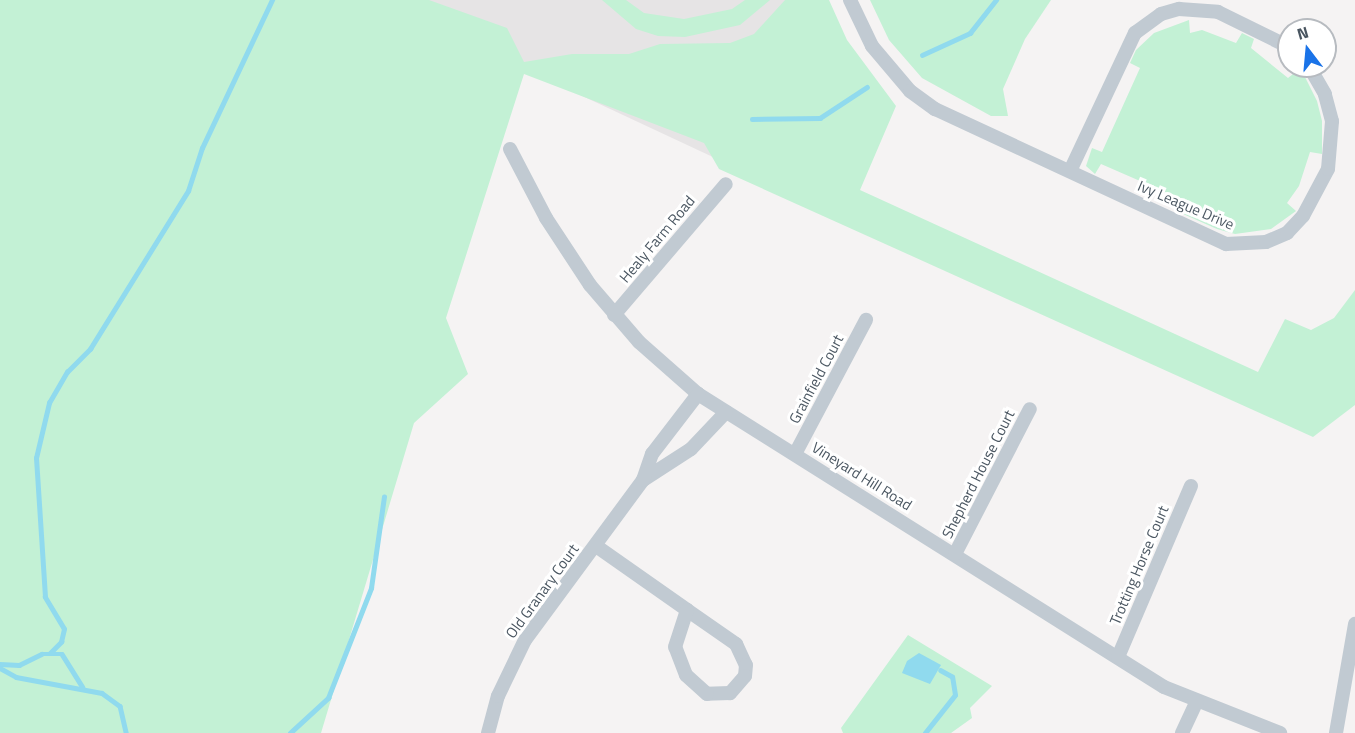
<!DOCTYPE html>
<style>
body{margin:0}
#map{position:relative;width:1355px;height:733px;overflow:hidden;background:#f5f3f3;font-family:"Titillium Web",sans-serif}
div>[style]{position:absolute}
.education>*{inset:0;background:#e6e4e5}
.green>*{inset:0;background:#c3f1d5}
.water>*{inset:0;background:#90daee}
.stream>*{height:4.5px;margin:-2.25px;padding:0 2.25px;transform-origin:2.25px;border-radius:2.25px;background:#90daee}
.minor>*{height:14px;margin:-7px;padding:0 7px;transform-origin:7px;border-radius:7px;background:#c1cad2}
span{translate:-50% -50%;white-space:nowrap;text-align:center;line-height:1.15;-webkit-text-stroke:6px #fff;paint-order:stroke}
.street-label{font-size:15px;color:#4a5661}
.north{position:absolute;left:1277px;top:18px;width:60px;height:60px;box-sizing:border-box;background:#fff;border:2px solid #b7bbc0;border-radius:50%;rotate:344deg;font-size:16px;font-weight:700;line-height:24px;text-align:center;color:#4a5661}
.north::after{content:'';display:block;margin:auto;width:21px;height:27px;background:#1a73e8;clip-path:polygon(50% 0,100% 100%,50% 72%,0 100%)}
</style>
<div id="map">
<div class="education">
<i style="clip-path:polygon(377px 0,808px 0,715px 158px)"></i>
</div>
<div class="green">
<i style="clip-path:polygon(0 0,429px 0,507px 28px,524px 62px,572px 54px,629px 54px,660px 44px,730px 43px,754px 34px,785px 0,829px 0,847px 40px,896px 106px,860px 190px,1258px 372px,1285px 319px,1311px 330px,1334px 318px,1355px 290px,1355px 405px,1313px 437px,719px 169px,704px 143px,524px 74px,446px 318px,468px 374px,414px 423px,321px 733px,0 733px)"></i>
<i style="clip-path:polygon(602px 0,626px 0,644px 13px,684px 19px,732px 9px,745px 0,770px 0,740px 25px,685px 37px,658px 36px,636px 29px)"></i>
<i style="clip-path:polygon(870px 0,1051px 0,1025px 39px,1003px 89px,1008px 116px,991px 116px,922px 78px,889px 40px)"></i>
<i style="clip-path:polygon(1189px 20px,1190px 33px,1202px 30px,1236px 43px,1242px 33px,1254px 39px,1251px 48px,1288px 78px,1298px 70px,1304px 75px,1317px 101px,1322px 121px,1322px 154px,1310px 152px,1299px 186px,1287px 203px,1296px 211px,1271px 229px,1235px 234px,1217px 229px,1181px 213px,1186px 201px,1101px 164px,1095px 174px,1086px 166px,1092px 148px,1102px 152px,1140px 68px,1130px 63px,1136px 50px,1154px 33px)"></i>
<i style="clip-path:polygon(908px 635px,992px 686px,970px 708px,972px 718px,951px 733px,843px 733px,841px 728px)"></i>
</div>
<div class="water">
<i style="clip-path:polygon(919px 653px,941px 665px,930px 684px,902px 673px,907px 661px)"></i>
</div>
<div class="stream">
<i style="left:922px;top:55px;width:53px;rotate:-24.6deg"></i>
<i style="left:970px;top:33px;width:42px;rotate:-51.8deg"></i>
<i style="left:752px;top:119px;width:68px;rotate:-0.8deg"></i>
<i style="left:820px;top:118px;width:56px;rotate:-33.4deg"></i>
<i style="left:50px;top:653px;width:16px;rotate:-45deg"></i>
<i style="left:61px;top:642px;width:13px;rotate:-77deg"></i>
<i style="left:64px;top:629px;width:37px;rotate:-121deg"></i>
<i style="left:45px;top:597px;width:139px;rotate:-93.7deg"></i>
<i style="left:36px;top:458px;width:57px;rotate:-76.7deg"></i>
<i style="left:49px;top:403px;width:36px;rotate:-60deg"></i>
<i style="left:67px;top:372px;width:33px;rotate:-45deg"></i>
<i style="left:90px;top:349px;width:186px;rotate:-58.2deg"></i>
<i style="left:188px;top:191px;width:45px;rotate:-72deg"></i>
<i style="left:202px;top:148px;width:164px;rotate:-64.7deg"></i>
<i style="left:0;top:664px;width:19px;rotate:3deg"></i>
<i style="left:19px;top:665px;width:25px;rotate:-26deg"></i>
<i style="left:42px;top:654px;width:20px"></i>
<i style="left:62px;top:654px;width:39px;rotate:58deg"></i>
<i style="left:0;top:668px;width:18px;rotate:29deg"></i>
<i style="left:16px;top:677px;width:87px;rotate:10.5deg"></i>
<i style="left:102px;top:693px;width:22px;rotate:36deg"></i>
<i style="left:120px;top:706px;width:28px;rotate:77deg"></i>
<i style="left:290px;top:733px;width:52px;rotate:-42.6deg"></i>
<i style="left:328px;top:698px;width:118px;rotate:-68.6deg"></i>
<i style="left:371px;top:588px;width:92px;rotate:-81.9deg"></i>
<i style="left:925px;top:733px;width:48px;rotate:-51.7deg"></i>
<i style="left:955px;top:695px;width:18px;rotate:-99deg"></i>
<i style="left:952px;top:677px;width:13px;rotate:-151deg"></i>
</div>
<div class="minor">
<i style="left:850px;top:0;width:51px;rotate:64.4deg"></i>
<i style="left:872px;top:46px;width:59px;rotate:49.8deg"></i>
<i style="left:910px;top:91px;width:31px;rotate:36deg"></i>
<i style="left:935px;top:109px;width:321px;rotate:24.9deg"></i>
<i style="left:1226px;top:244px;width:40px;rotate:-2.9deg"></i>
<i style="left:1266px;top:242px;width:23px;rotate:-23deg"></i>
<i style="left:1287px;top:233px;width:23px;rotate:-47deg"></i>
<i style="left:1303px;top:216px;width:53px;rotate:-62deg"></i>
<i style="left:1328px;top:169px;width:48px;rotate:-85.2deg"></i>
<i style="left:1332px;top:121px;width:28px;rotate:-105deg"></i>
<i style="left:1325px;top:94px;width:32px;rotate:-120deg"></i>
<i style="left:510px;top:149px;width:78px;rotate:62.4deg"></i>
<i style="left:546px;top:218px;width:80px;rotate:56.7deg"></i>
<i style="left:590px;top:285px;width:75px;rotate:49.3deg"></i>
<i style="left:639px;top:342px;width:79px;rotate:41.4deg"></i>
<i style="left:698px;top:394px;width:550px;rotate:32.16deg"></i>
<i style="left:1164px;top:687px;width:125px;rotate:21.6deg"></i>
<i style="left:1070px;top:171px;width:153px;rotate:-64.8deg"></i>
<i style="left:1135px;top:33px;width:32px;rotate:-36deg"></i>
<i style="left:1161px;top:14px;width:19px;rotate:-16deg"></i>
<i style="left:1179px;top:9px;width:39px;rotate:4deg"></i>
<i style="left:1218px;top:12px;width:79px;rotate:26.2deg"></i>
<i style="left:614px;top:315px;width:172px;rotate:-49.5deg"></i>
<i style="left:795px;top:454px;width:152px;rotate:-62.1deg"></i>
<i style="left:643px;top:480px;width:57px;rotate:-32.9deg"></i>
<i style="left:691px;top:449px;width:51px;rotate:-46.6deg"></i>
<i style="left:596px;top:546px;width:111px;rotate:35.1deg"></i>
<i style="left:687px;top:610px;width:60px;rotate:34.8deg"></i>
<i style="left:736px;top:644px;width:23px;rotate:65deg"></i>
<i style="left:746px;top:665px;width:11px;rotate:95deg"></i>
<i style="left:745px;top:676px;width:23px;rotate:131deg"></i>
<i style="left:730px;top:693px;width:23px;rotate:178deg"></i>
<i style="left:707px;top:694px;width:28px;rotate:-138deg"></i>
<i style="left:686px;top:675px;width:30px;rotate:-111deg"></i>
<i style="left:675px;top:647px;width:39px;rotate:-72deg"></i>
<i style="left:955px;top:554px;width:163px;rotate:-62.7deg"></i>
<i style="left:1118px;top:657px;width:186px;rotate:-66.9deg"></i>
<i style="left:488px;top:733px;width:38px;rotate:-75deg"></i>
<i style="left:498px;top:696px;width:62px;rotate:-64.3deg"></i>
<i style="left:525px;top:640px;width:199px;rotate:-53.6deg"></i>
<i style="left:643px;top:480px;width:28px;rotate:-71deg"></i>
<i style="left:652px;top:454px;width:76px;rotate:-52.5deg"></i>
<i style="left:1182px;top:733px;width:35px;rotate:-65deg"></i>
<i style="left:1336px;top:733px;width:111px;rotate:-80.1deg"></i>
</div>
<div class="street-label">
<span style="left:1186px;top:205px;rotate:23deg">Ivy League Drive</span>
<span style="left:657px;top:239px;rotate:-50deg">Healy Farm Road</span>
<span style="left:816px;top:379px;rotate:-62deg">Grainfield Court</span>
<span style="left:978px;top:474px;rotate:-63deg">Shepherd House Court</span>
<span style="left:862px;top:476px;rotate:32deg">Vineyard Hill Road</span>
<span style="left:1139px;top:565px;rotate:-67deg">Trotting Horse Court</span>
<span style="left:542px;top:591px;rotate:-54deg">Old Granary Court</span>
</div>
<div class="north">N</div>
</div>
